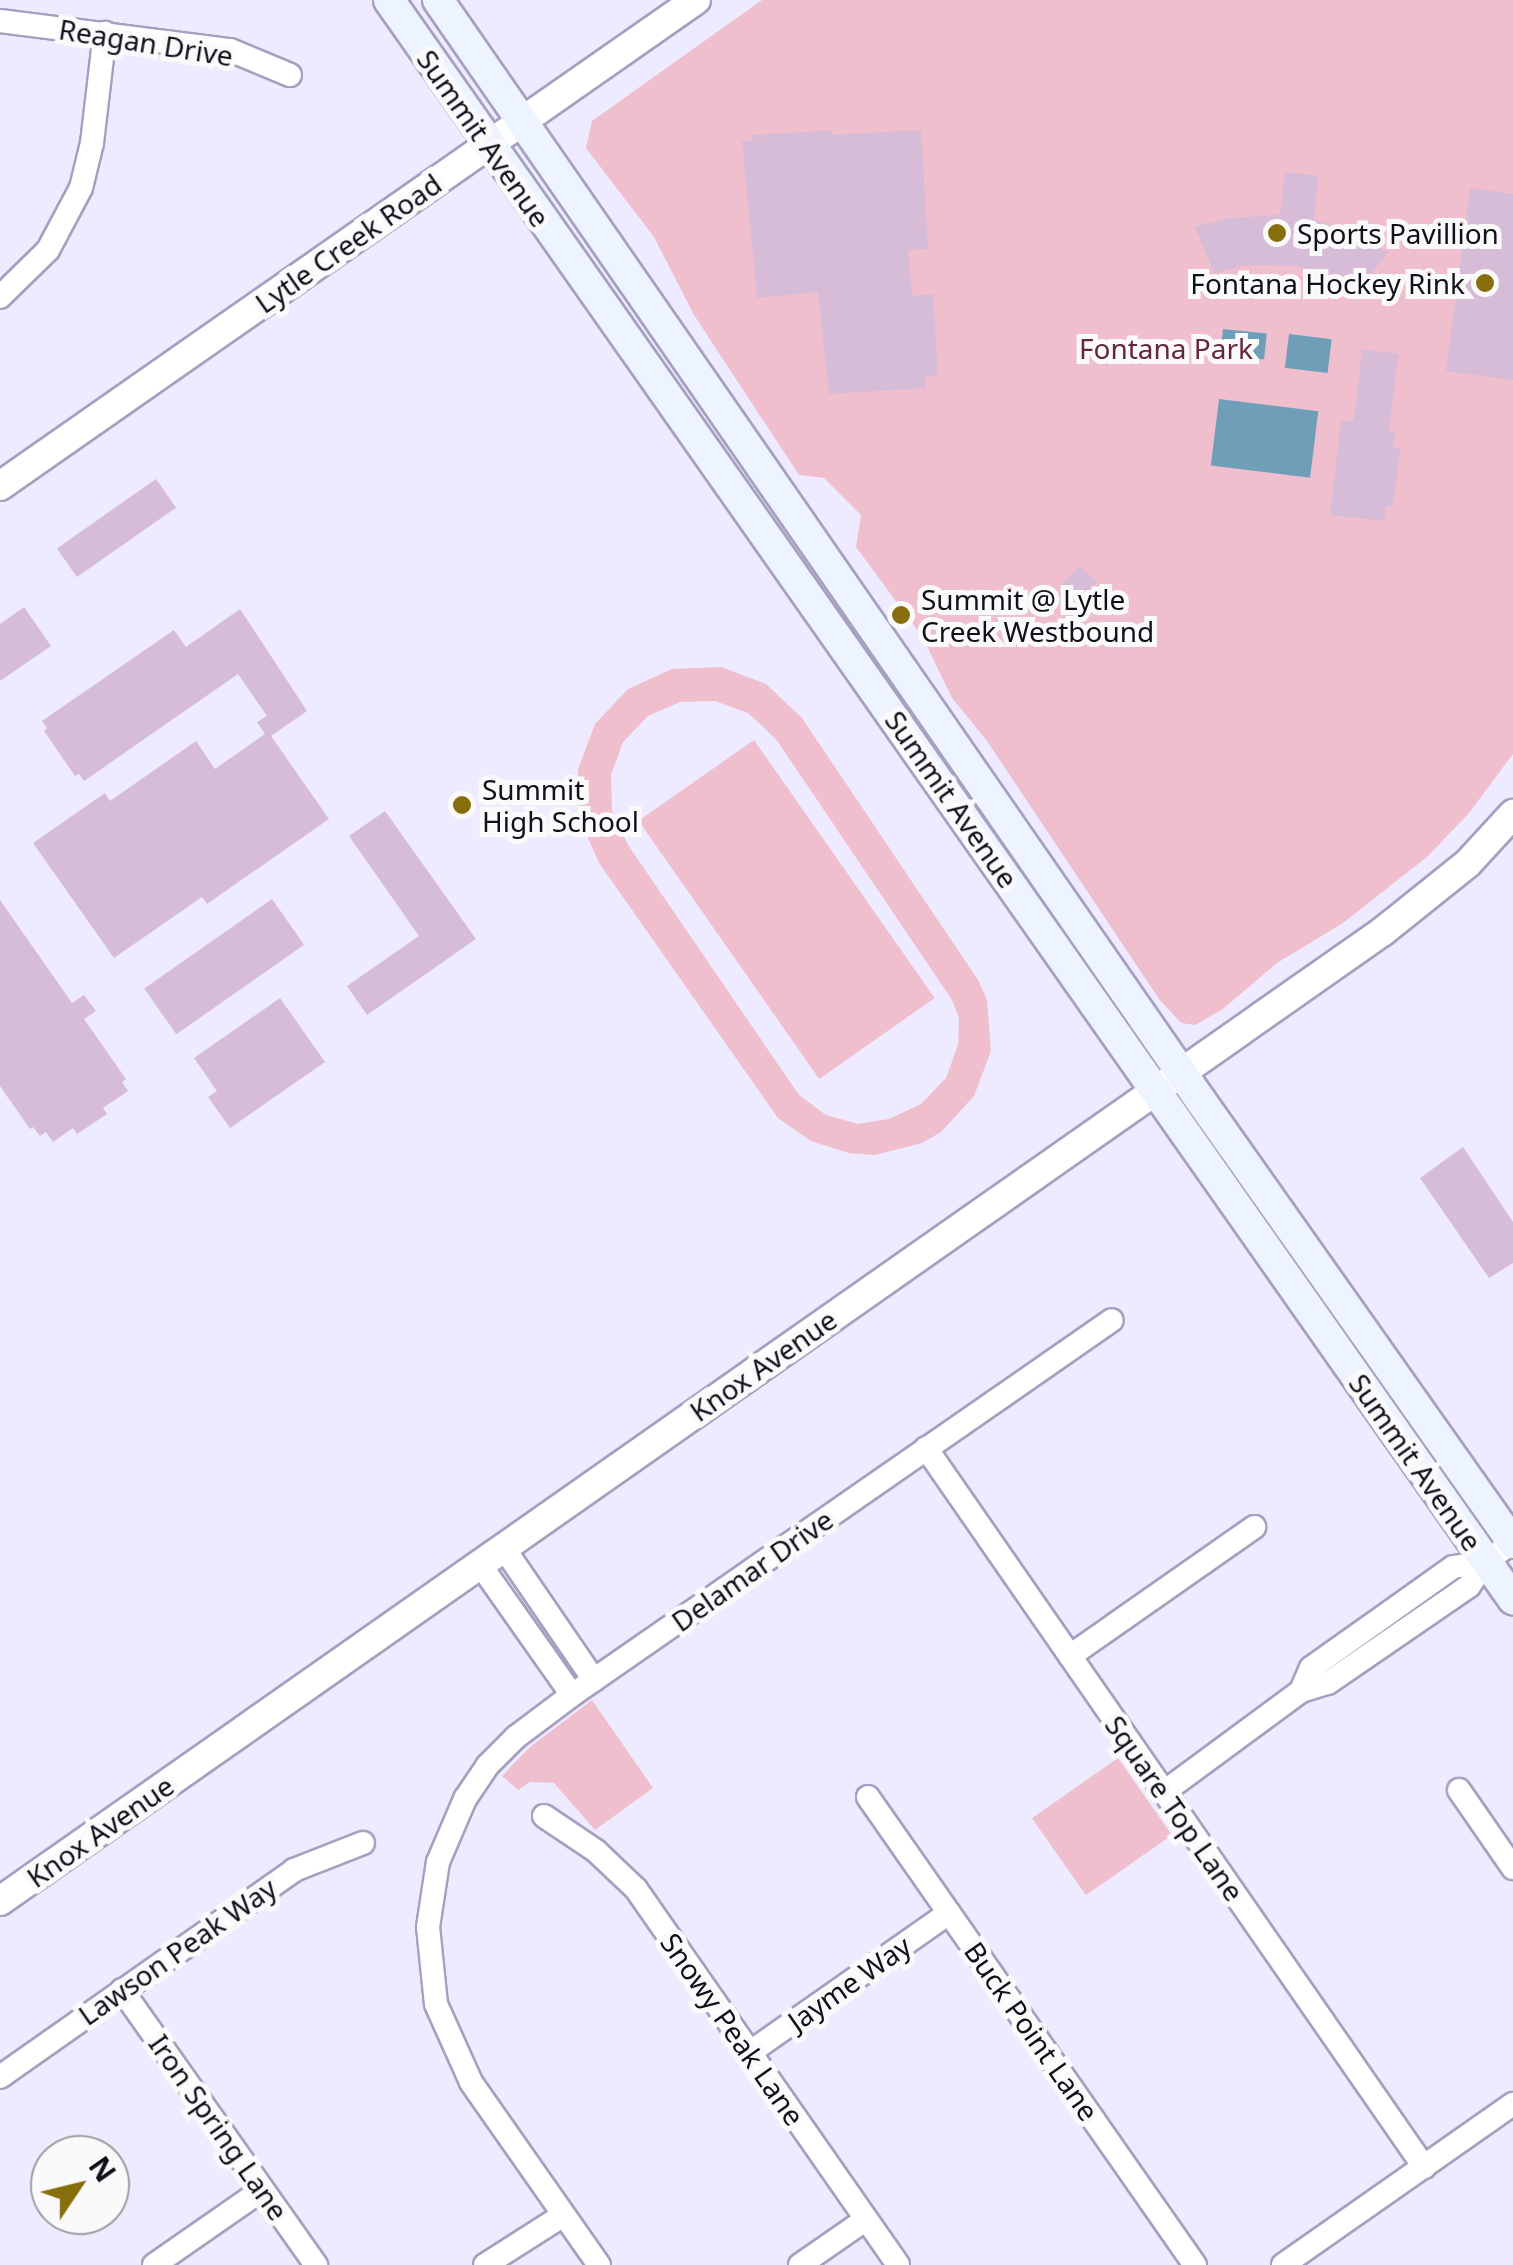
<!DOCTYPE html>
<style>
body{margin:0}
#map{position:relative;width:1513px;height:2265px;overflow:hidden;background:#eeeaff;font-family:"Noto Sans",sans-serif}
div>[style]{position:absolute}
.green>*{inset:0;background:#f0bfce;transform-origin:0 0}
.water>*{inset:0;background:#6f9fb8;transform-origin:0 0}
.building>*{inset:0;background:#d7bcd7;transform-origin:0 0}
.roads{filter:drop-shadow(2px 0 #a6a0c0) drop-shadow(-2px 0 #a6a0c0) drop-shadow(0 2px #a6a0c0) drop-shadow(0 -2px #a6a0c0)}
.minor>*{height:22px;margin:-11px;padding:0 11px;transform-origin:11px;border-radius:11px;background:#fff}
.tertiary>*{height:28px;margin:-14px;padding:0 14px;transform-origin:14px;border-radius:14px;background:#fff}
.secondary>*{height:30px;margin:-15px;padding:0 15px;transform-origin:15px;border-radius:15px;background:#edf3ff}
.dots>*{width:28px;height:28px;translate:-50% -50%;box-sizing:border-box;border:5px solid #fafafa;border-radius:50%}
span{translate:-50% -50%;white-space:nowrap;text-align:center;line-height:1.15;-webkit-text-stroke:10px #fafafa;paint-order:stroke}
.street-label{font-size:28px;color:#110f1a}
.poi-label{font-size:28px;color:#110f1a}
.left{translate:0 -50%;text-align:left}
.right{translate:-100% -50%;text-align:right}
.park-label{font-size:28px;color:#65273f}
.north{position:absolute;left:30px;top:2135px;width:100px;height:100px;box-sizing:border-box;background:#fafafa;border:2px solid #9d9ca0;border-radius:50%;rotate:55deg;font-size:28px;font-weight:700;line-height:40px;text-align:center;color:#110f1a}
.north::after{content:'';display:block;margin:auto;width:35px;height:45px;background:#866e0c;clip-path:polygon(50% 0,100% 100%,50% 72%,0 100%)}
</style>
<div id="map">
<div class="green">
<i style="clip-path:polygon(762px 0,1513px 0,1513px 754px,1469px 813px,1427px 857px,1343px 923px,1277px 963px,1223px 1009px,1195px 1025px,1181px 1023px,1159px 999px,987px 741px,952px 698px,923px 638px,856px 547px,861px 515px,824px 478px,799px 475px,694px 315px,654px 237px,586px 148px,592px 121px)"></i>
<i style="clip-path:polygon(evenodd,721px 667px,766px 684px,802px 718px,978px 980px,987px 1000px,991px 1051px,974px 1096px,941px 1132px,922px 1143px,875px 1155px,849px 1153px,811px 1141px,778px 1118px,599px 863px,579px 818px,578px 769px,595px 724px,628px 689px,672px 669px,721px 667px,715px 701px,748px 713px,776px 739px,952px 1000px,959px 1018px,958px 1045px,946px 1078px,921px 1104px,889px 1119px,858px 1124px,826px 1115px,799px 1095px,628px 845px,612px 810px,611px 775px,623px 742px,648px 716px,680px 702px,715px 701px)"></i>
<i style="left:754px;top:740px;width:315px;height:141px;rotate:55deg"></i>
<i style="clip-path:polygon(592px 1700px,653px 1788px,595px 1830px,554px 1783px,530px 1782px,518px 1790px,502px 1776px,530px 1747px)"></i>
<i style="left:1118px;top:1758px;width:94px;height:105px;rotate:55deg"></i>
</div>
<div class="water">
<i style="left:1223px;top:329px;width:44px;height:26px;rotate:6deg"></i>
<i style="left:1289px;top:334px;width:43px;height:34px;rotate:7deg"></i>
<i style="left:1219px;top:399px;width:100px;height:67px;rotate:7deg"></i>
</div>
<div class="building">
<i style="clip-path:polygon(832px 130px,832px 135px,921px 130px,928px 249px,908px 250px,912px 296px,933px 294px,938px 375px,925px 376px,926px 388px,829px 394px,818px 292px,757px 298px,742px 141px,753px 141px,752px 135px)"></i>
<i style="clip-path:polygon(1285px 172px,1318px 176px,1314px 220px,1358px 234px,1388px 252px,1358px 291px,1329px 275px,1297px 266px,1247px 265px,1214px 273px,1195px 227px,1228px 218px,1280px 215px)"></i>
<i style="clip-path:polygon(1470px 188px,1513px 194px,1513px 380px,1446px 371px)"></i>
<i style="clip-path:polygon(1362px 349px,1398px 354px,1389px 432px,1395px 432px,1393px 447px,1400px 448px,1393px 507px,1386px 506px,1384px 521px,1330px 515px,1341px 421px,1352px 422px,1355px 414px)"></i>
<i style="left:156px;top:479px;width:35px;height:121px;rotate:55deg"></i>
<i style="left:1078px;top:566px;width:25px;height:25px;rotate:40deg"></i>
<i style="clip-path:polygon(24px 607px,51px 646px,0 681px,0 624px)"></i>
<i style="clip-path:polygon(240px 609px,307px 711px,271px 736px,329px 819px,207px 904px,202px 897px,114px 958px,33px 843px,105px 793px,110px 801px,196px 741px,215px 769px,265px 734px,257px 722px,267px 716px,238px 674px,84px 781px,79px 774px,75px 776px,44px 731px,47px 728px,42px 721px,174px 630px,186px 647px)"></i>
<i style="clip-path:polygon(385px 811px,476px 939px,367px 1015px,347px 986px,419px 936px,349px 836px)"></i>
<i style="left:272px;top:899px;width:56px;height:156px;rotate:55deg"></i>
<i style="clip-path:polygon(0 900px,72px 1003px,84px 995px,96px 1011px,84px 1019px,126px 1079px,122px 1082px,128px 1091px,103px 1108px,107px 1114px,77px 1134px,73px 1128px,53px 1142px,46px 1132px,40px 1136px,33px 1127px,30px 1129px,0 1086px)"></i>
<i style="clip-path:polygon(280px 998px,325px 1062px,230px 1128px,208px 1097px,217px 1091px,194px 1058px)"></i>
<i style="clip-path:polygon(1463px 1147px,1513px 1222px,1513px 1263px,1489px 1278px,1420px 1178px)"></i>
</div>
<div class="roads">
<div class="minor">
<i style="left:0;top:21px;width:232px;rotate:7.2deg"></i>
<i style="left:230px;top:50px;width:65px;rotate:22.6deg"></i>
<i style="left:0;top:297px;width:67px;rotate:-44.4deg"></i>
<i style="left:48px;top:250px;width:70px;rotate:-62deg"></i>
<i style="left:81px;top:188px;width:46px;rotate:-76.3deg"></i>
<i style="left:92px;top:143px;width:111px;rotate:-83.3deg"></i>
<i style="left:926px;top:1448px;width:875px;rotate:55.29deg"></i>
<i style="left:503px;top:1547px;width:161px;rotate:55.6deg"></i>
<i style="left:479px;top:1563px;width:161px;rotate:54.8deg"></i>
<i style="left:1070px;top:1656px;width:225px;rotate:-35deg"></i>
<i style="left:1301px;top:1691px;width:25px;rotate:-67deg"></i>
<i style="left:1311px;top:1668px;width:174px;rotate:-35.4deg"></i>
<i style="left:1453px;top:1567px;width:33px;rotate:-9deg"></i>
<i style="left:1459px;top:1790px;width:95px;rotate:55.3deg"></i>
<i style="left:1164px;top:1792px;width:170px;rotate:-36.4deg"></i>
<i style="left:1301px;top:1691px;width:28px;rotate:-17deg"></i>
<i style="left:1328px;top:1683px;width:171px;rotate:-34.5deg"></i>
<i style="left:1469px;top:1586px;width:29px;rotate:-55deg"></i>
<i style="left:1486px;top:1562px;width:34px;rotate:-37deg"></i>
<i style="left:868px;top:1797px;width:571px;rotate:55.06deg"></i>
<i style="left:544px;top:1816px;width:63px;rotate:33.9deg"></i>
<i style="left:596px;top:1851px;width:55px;rotate:43.5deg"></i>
<i style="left:636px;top:1889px;width:458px;rotate:55.1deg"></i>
<i style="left:122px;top:1990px;width:337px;rotate:54.8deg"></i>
<i style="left:749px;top:2053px;width:244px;rotate:-35deg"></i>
<i style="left:0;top:2077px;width:360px;rotate:-35.1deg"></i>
<i style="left:294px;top:1870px;width:74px;rotate:-21.4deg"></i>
<i style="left:154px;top:2265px;width:131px;rotate:-34.8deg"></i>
<i style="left:485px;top:2265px;width:91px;rotate:-32.5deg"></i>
<i style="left:599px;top:2265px;width:223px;rotate:-125deg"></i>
<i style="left:471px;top:2082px;width:85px;rotate:-114.2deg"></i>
<i style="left:436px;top:2004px;width:77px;rotate:-95.9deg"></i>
<i style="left:428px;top:1927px;width:66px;rotate:-81.3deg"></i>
<i style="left:438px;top:1862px;width:69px;rotate:-66.8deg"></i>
<i style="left:465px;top:1799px;width:40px;rotate:-56deg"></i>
<i style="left:487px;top:1766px;width:41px;rotate:-45deg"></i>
<i style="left:516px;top:1737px;width:70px;rotate:-36.9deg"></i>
<i style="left:572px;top:1695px;width:657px;rotate:-34.78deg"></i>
<i style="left:800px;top:2265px;width:79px;rotate:-34.7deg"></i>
<i style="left:1283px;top:2265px;width:281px;rotate:-35deg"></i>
</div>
<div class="tertiary">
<i style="left:0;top:486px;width:849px;rotate:-34.93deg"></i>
<i style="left:0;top:1901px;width:1688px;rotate:-35.04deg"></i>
<i style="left:1382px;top:932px;width:110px;rotate:-38.7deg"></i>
<i style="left:1468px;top:863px;width:67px;rotate:-47.4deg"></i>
</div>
<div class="secondary">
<i style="left:389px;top:0;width:1955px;rotate:54.9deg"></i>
<i style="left:438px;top:0;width:1340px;rotate:55.28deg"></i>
<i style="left:1201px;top:1101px;width:541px;rotate:54.78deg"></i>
</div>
</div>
<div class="dots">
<i style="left:1277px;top:233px;background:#866e0c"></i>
<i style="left:1485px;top:283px;background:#866e0c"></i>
<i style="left:901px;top:615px;background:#866e0c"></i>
<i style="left:462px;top:805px;background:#866e0c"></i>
</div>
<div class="street-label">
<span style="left:146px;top:42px;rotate:9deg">Reagan Drive</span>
<span style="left:484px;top:138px;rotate:55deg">Summit Avenue</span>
<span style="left:348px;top:243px;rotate:-35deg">Lytle Creek Road</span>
<span style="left:952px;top:799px;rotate:55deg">Summit Avenue</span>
<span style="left:763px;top:1365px;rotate:-35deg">Knox Avenue</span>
<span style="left:1416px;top:1462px;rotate:55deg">Summit Avenue</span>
<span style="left:752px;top:1570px;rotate:-35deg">Delamar Drive</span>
<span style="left:1175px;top:1808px;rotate:55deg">Square Top Lane</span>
<span style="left:100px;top:1831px;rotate:-35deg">Knox Avenue</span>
<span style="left:177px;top:1951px;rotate:-35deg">Lawson Peak Way</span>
<span style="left:849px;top:1983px;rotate:-35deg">Jayme Way</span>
<span style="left:733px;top:2029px;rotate:55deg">Snowy Peak Lane</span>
<span style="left:1032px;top:2031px;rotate:55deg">Buck Point Lane</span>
<span style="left:219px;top:2127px;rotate:55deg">Iron Spring Lane</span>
</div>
<div class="poi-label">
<span class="left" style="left:1297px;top:233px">Sports Pavillion</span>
<span class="right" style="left:1465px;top:283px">Fontana Hockey Rink</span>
<span class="left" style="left:921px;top:615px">Summit @ Lytle<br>Creek Westbound</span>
<span class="left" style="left:482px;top:805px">Summit<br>High School</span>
</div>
<div class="park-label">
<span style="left:1166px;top:348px">Fontana Park</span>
</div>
<div class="north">N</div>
</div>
